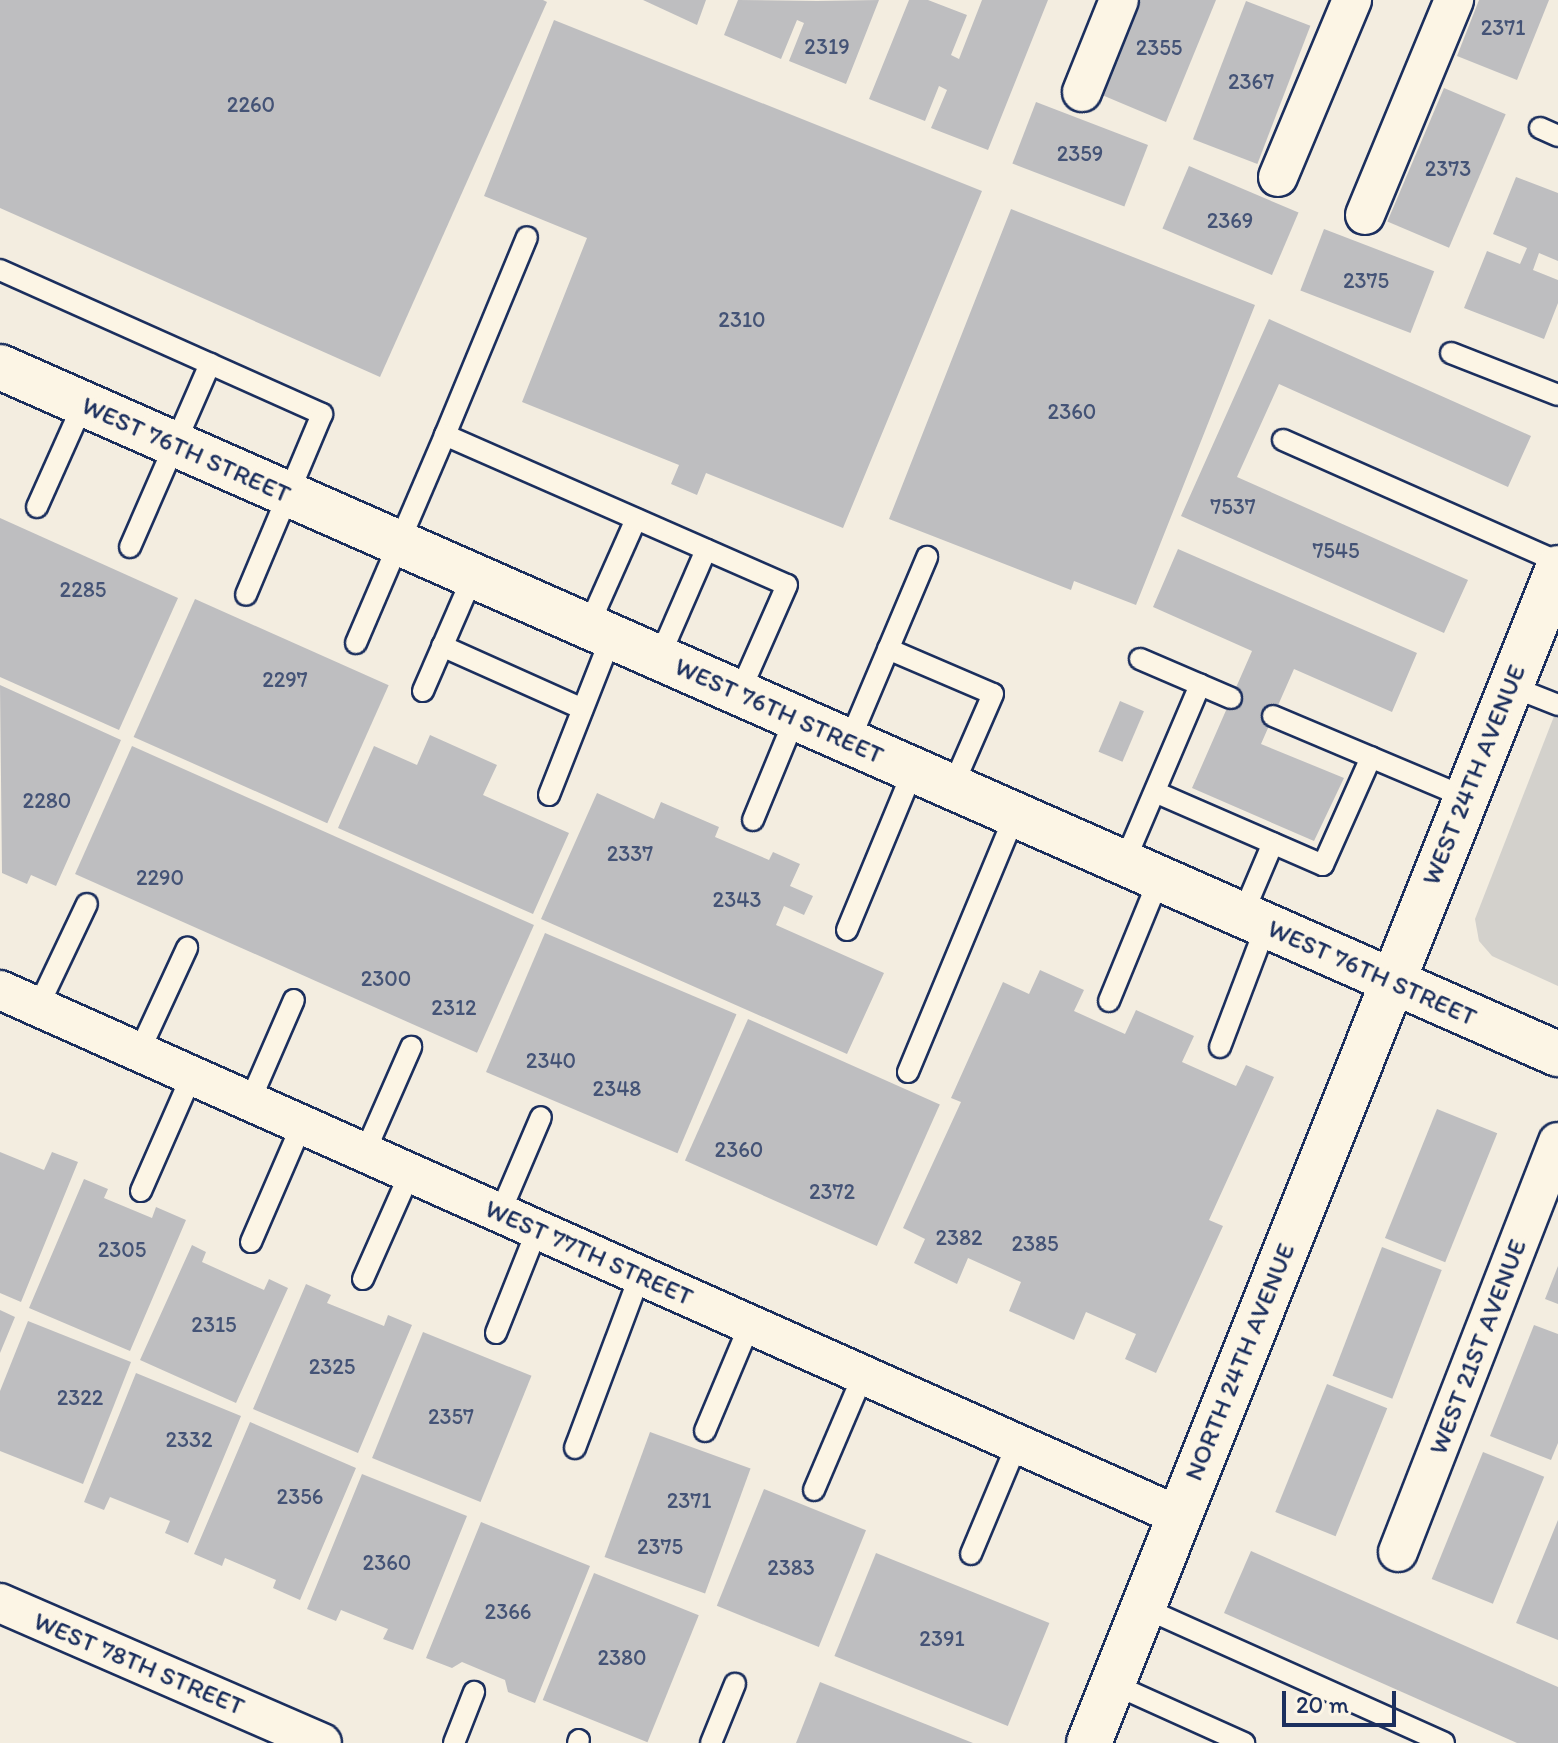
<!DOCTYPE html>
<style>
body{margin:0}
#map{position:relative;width:1558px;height:1743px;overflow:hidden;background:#f3ede0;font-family:Itim,sans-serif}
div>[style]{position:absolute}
.green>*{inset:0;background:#d3d1cc}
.building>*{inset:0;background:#bebec0;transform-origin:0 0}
.roads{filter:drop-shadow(2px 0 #1b2f5e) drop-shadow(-2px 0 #1b2f5e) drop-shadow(0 2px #1b2f5e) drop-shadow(0 -2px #1b2f5e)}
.lane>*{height:20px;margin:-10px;padding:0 10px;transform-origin:10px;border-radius:10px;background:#fcf5e5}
.street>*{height:38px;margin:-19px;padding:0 19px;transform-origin:19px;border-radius:19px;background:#fcf5e5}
.secondary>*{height:44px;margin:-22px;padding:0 22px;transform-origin:22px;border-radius:22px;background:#fcf5e5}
span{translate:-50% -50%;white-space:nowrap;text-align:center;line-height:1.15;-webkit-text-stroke:8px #fcf5e5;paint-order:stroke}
.number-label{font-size:22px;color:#445376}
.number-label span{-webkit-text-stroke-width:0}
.street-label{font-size:26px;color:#1b2f5e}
.scale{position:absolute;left:1282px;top:1691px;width:114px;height:36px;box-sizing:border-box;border:4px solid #1b2f5e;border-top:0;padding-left:10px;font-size:24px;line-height:28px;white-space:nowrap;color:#1b2f5e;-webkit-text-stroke:6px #fcf5e5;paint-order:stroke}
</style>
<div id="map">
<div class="green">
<i style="clip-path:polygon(1558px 706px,1558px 986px,1492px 956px,1479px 941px,1475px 919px)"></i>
</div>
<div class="building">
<i style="clip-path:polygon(0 0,543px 0,547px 2px,380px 377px,0 208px)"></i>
<i style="clip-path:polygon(643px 0,706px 0,697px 25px)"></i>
<i style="clip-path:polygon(738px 0,817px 1px,879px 0,846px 84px,789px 61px,804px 23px,797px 20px,781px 59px,724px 35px)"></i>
<i style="clip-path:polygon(909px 0,928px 0,967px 15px,951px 55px,959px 59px,982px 0,1048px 0,988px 150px,931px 128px,947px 90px,939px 86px,925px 121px,869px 99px)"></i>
<i style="clip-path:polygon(1141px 0,1216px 0,1166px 122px,1102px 95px)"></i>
<i style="clip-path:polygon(1479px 0,1549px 0,1517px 80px,1457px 56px)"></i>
<i style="left:1246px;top:1px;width:69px;height:148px;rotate:21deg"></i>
<i style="clip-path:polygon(554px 20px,982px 191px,843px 528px,706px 473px,697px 495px,671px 484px,679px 465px,522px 402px,587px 238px,484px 196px)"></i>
<i style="left:1444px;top:88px;width:67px;height:145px;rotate:23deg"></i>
<i style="left:1036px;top:102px;width:120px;height:66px;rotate:21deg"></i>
<i style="left:1189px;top:166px;width:119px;height:68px;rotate:23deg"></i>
<i style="clip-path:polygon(1516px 177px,1558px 193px,1558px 261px,1539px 253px,1533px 270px,1558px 280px,1558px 303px,1544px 339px,1464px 308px,1487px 251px,1520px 264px,1527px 248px,1493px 234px)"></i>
<i style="clip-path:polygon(1011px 209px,1255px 305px,1136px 605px,1074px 581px,1071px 590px,889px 519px)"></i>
<i style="left:1324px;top:229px;width:118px;height:66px;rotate:21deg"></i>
<i style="clip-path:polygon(1269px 319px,1531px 436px,1508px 487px,1279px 384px,1237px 477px,1468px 580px,1444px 633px,1181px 516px)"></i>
<i style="clip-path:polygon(0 518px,178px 598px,119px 730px,0 677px)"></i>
<i style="clip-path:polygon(1178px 549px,1417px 653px,1392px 712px,1294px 669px,1261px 744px,1344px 778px,1314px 841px,1192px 788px,1252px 651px,1153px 607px)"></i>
<i style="left:195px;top:599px;width:212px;height:151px;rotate:24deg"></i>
<i style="clip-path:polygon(0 685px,121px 740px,56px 886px,31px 875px,27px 884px,2px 873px)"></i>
<i style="left:1120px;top:701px;width:26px;height:55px;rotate:23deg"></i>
<i style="clip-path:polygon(430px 735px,497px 765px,483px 795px,569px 833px,533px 914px,338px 828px,374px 746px,417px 765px)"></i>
<i style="left:132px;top:746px;width:440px;height:140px;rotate:24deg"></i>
<i style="clip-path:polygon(597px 793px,654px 819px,661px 802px,719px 827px,715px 837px,769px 860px,773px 852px,800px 864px,790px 886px,813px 896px,804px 915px,784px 906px,776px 925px,884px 973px,847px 1054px,541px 919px)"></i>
<i style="left:545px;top:933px;width:208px;height:151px;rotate:23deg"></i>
<i style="clip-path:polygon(1040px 970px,1084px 990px,1074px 1011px,1125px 1034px,1136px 1010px,1194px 1036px,1182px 1062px,1236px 1086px,1246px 1065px,1274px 1077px,1209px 1220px,1223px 1226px,1156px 1373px,1125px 1359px,1136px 1334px,1086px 1312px,1074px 1340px,1009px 1311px,1021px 1282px,968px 1258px,957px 1284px,914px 1263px,925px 1239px,903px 1228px,961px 1102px,951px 1098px,1003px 982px,1029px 994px)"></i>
<i style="left:748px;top:1019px;width:210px;height:155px;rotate:24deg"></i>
<i style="left:1437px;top:1109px;width:65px;height:139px;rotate:22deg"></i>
<i style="clip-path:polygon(0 1152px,44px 1170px,52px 1152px,78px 1162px,21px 1302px,0 1293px)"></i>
<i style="clip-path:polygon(84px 1179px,108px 1189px,104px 1198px,152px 1218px,156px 1207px,186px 1220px,130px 1351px,29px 1308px)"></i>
<i style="clip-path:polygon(192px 1245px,206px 1252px,202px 1262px,264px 1290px,269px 1279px,288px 1288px,236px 1403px,140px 1360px)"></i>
<i style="left:1382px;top:1247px;width:64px;height:138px;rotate:21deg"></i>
<i style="clip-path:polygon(1558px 1266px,1558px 1304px,1545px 1299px)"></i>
<i style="clip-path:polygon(306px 1284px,331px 1295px,327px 1303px,384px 1326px,388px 1315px,412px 1325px,358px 1453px,253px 1409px)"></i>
<i style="clip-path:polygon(0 1310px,15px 1317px,0 1353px)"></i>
<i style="clip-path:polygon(28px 1321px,131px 1362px,83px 1484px,0 1451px,0 1391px)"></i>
<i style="clip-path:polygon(1534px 1325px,1558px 1334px,1558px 1443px,1551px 1460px,1490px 1436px)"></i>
<i style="left:423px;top:1332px;width:117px;height:136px;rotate:22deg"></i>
<i style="clip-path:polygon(136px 1373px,241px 1416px,188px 1543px,165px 1533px,170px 1521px,110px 1497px,104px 1510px,84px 1502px)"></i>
<i style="left:1327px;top:1384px;width:65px;height:138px;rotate:22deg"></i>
<i style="clip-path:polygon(250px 1422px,356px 1468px,300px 1600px,273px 1588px,276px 1580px,225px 1558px,222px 1566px,194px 1554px)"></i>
<i style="left:650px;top:1432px;width:107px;height:133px;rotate:20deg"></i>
<i style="left:1483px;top:1452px;width:66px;height:137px;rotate:22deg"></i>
<i style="clip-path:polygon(362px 1474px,467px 1516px,413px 1650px,383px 1639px,388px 1629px,341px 1610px,336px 1621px,307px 1609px)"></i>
<i style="left:764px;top:1489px;width:110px;height:126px;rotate:22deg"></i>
<i style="clip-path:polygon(1558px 1520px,1558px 1640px,1516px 1623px)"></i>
<i style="clip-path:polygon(481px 1522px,590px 1566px,535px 1703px,508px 1692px,505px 1680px,462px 1662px,452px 1668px,426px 1658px)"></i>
<i style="clip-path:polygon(1251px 1551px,1558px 1687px,1558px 1743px,1517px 1743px,1224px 1613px)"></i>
<i style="left:876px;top:1553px;width:187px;height:111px;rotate:22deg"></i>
<i style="left:594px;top:1573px;width:113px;height:137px;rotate:22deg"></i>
<i style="clip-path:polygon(820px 1682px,973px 1743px,796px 1743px)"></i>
</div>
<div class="roads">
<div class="lane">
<i style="left:1540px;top:128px;width:20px;rotate:24deg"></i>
<i style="left:0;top:270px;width:353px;rotate:24.1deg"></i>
<i style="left:322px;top:414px;width:196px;rotate:112.8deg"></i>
<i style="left:1451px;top:353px;width:115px;rotate:21.4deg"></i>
<i style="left:445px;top:435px;width:214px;rotate:-67.5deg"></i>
<i style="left:1283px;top:440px;width:301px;rotate:23.9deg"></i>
<i style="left:37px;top:507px;width:113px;rotate:-65.9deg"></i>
<i style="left:130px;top:547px;width:200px;rotate:-66.4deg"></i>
<i style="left:588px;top:627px;width:118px;rotate:-66deg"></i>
<i style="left:356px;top:643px;width:226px;rotate:-66.8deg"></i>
<i style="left:445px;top:435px;width:373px;rotate:23.7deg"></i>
<i style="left:787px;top:585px;width:119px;rotate:113.8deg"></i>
<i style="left:442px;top:646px;width:154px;rotate:24.1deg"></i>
<i style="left:888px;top:649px;width:114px;rotate:23.2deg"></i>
<i style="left:993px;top:694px;width:103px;rotate:113.6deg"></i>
<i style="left:659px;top:658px;width:118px;rotate:-66.5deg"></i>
<i style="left:1140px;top:659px;width:99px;rotate:23.2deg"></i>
<i style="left:1510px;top:686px;width:52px;rotate:21.6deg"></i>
<i style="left:423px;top:691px;width:125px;rotate:-66.5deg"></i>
<i style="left:1273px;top:716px;width:208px;rotate:22.9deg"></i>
<i style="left:849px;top:742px;width:201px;rotate:-67.1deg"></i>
<i style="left:1155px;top:792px;width:183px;rotate:23.5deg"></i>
<i style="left:1323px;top:865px;width:118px;rotate:-66deg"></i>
<i style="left:549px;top:795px;width:169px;rotate:-68.5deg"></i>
<i style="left:753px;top:820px;width:110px;rotate:-67.6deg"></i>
<i style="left:1124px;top:863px;width:194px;rotate:-66.9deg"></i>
<i style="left:1242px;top:916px;width:79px;rotate:-67deg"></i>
<i style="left:847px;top:930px;width:172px;rotate:-67.5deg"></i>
<i style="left:1109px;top:1001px;width:132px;rotate:-67.7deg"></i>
<i style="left:38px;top:1007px;width:114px;rotate:-64.6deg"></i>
<i style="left:1220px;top:1047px;width:129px;rotate:-69.2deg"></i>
<i style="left:139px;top:1052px;width:115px;rotate:-65.2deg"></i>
<i style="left:908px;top:1072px;width:278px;rotate:-67.4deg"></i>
<i style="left:250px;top:1101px;width:110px;rotate:-66.5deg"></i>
<i style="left:365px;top:1152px;width:115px;rotate:-66.3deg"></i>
<i style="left:141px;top:1191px;width:127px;rotate:-66.3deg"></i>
<i style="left:500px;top:1213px;width:104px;rotate:-66.9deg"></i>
<i style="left:251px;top:1242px;width:129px;rotate:-66.6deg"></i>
<i style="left:363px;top:1279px;width:116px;rotate:-66.1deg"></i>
<i style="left:496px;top:1333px;width:111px;rotate:-68.3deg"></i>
<i style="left:705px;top:1431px;width:116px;rotate:-67.2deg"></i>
<i style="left:575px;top:1448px;width:185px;rotate:-69.4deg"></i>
<i style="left:814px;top:1490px;width:125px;rotate:-66.9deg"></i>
<i style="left:971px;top:1554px;width:119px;rotate:-67.3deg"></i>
<i style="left:1142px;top:1607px;width:331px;rotate:24.2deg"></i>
<i style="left:1113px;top:1684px;width:144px;rotate:24.2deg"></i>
<i style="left:454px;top:1743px;width:55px;rotate:-68.6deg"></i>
<i style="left:578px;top:1743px;width:3px;rotate:-72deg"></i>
<i style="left:711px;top:1743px;width:64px;rotate:-67.9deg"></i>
</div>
<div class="street">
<i style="left:1082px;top:92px;width:99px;rotate:-68.1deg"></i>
<i style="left:1278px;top:177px;width:192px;rotate:-67.3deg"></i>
<i style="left:1365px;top:215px;width:233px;rotate:-67.5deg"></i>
<i style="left:0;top:990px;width:1291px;rotate:24.04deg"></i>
<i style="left:1398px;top:1552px;width:440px;rotate:-68.7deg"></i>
<i style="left:0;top:1603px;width:351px;rotate:23.5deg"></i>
</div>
<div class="secondary">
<i style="left:0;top:367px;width:1703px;rotate:23.8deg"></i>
<i style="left:1089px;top:1743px;width:1265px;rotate:-68.24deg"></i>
</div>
</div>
<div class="number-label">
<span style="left:1503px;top:28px">2371</span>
<span style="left:827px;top:47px">2319</span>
<span style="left:1159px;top:48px">2355</span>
<span style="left:1251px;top:82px">2367</span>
<span style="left:251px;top:105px">2260</span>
<span style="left:1080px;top:154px">2359</span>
<span style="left:1448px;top:169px">2373</span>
<span style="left:1230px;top:221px">2369</span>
<span style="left:1366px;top:281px">2375</span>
<span style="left:742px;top:320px">2310</span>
<span style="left:1072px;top:412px">2360</span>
<span style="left:1233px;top:507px">7537</span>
<span style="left:1336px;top:551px">7545</span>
<span style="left:83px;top:590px">2285</span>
<span style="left:285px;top:680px">2297</span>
<span style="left:47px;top:801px">2280</span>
<span style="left:630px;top:854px">2337</span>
<span style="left:160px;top:878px">2290</span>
<span style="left:737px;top:900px">2343</span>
<span style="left:386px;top:979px">2300</span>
<span style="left:454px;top:1008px">2312</span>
<span style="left:551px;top:1061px">2340</span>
<span style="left:617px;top:1089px">2348</span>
<span style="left:739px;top:1150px">2360</span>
<span style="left:832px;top:1192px">2372</span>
<span style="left:959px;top:1238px">2382</span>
<span style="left:1035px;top:1244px">2385</span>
<span style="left:122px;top:1250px">2305</span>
<span style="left:214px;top:1325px">2315</span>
<span style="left:332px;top:1367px">2325</span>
<span style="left:80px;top:1398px">2322</span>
<span style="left:451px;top:1417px">2357</span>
<span style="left:189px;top:1440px">2332</span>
<span style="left:300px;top:1497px">2356</span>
<span style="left:689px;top:1501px">2371</span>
<span style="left:660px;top:1547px">2375</span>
<span style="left:387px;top:1563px">2360</span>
<span style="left:791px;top:1568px">2383</span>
<span style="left:508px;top:1612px">2366</span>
<span style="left:942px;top:1639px">2391</span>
<span style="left:622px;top:1658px">2380</span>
</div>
<div class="street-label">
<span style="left:186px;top:450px;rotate:24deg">WEST 76TH STREET</span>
<span style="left:779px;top:711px;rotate:24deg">WEST 76TH STREET</span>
<span style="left:1474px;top:775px;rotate:-68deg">WEST 24TH AVENUE</span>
<span style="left:1372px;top:973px;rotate:24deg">WEST 76TH STREET</span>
<span style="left:589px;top:1253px;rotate:24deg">WEST 77TH STREET</span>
<span style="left:1478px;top:1347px;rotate:-69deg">WEST 21ST AVENUE</span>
<span style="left:1240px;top:1362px;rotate:-68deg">NORTH 24TH AVENUE</span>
<span style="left:139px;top:1664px;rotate:23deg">WEST 78TH STREET</span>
</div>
<div class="scale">20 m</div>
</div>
